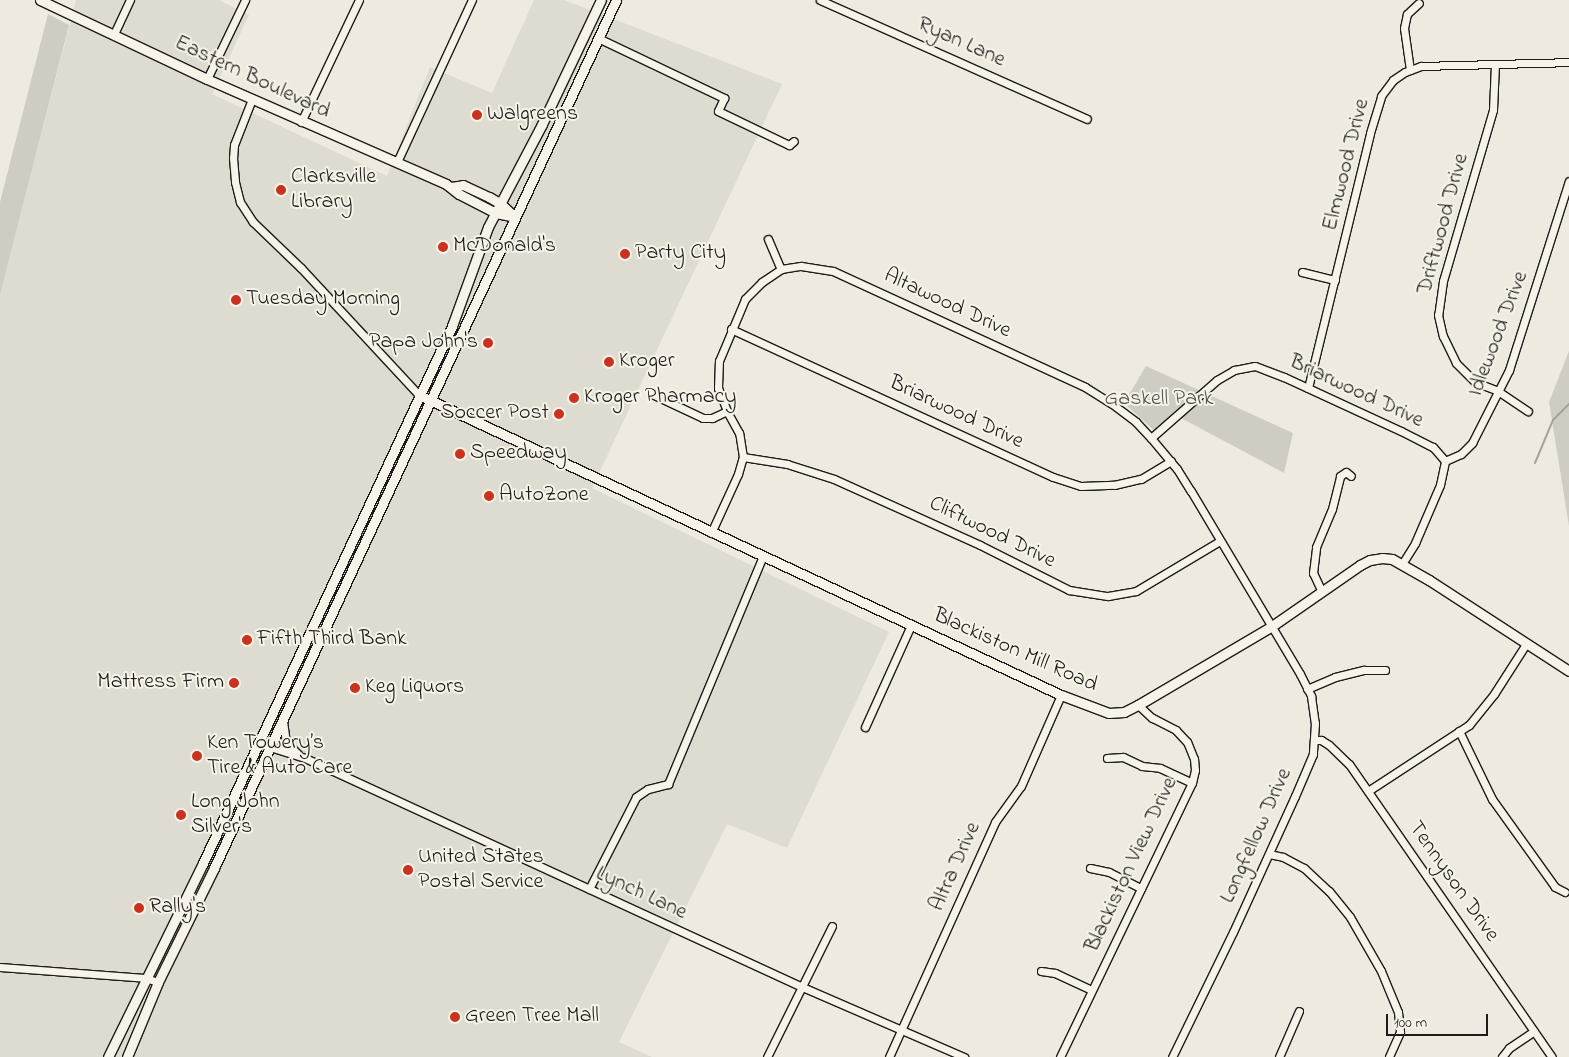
<!DOCTYPE html>
<meta charset="utf-8">
<style>
body{margin:0}
#map{position:relative;width:1569px;height:1057px;overflow:hidden;background:#eeeae0;font-family:"Indie Flower",sans-serif}
div>[style]{position:absolute}
.built>*{inset:0;background:#dedbd1}
.green>*{inset:0;background:#cfccc3}
.stream>*{height:2px;margin:-1px;padding:0 1px;transform-origin:1px;border-radius:1px;background:#a6a39d}
.roads{filter:drop-shadow(1px 0 #1c1c1c) drop-shadow(-1px 0 #1c1c1c) drop-shadow(0 1px #1c1c1c) drop-shadow(0 -1px #1c1c1c)}
.minor>*{height:7px;margin:-3.5px;padding:0 3.5px;transform-origin:3.5px;border-radius:3.5px;background:#f7f3e8}
.major>*{height:9px;margin:-4.5px;padding:0 4.5px;transform-origin:4.5px;border-radius:4.5px;background:#f7f3e8}
.dots>*{width:14px;height:14px;translate:-50% -50%;box-sizing:border-box;border:2px solid #f7f3e8;border-radius:50%}
span{translate:-50% -50%;white-space:nowrap;text-align:center;line-height:1.15;-webkit-text-stroke:4px #f7f3e8;paint-order:stroke}
.street-label{font-size:22px;color:#1c1c1c}
.poi-label{font-size:22px;color:#1c1c1c}
.left{translate:0 -50%;text-align:left}
.right{translate:-100% -50%;text-align:right}
.park-label{font-size:22px;color:#52514e}
.scale{position:absolute;left:1386px;top:1014px;width:102px;height:22px;box-sizing:border-box;border:2px solid #1c1c1c;border-top:0;padding-left:6px;font-size:15px;line-height:18px;white-space:nowrap;color:#1c1c1c;-webkit-text-stroke:4px #f7f3e8;paint-order:stroke}
</style>
<div id="map">
<div class="built">
<i style="clip-path:polygon(76px 0,219px 0,249px 15px,212px 94px,387px 176px,430px 67px,492px 93px,534px 0,564px 0,782px 84px,592px 488px,889px 632px,787px 848px,727px 824px,619px 1042px,652px 1057px,0 1057px,0 295px)"></i>
</div>
<div class="green">
<i style="clip-path:polygon(48px 14px,69px 25px,0 295px,0 202px)"></i>
<i style="clip-path:polygon(1569px 351px,1569px 526px,1549px 402px)"></i>
<i style="clip-path:polygon(1146px 366px,1293px 433px,1284px 473px,1181px 418px,1160px 436px,1124px 403px)"></i>
</div>
<div class="stream">
<i style="left:1535px;top:463px;width:47px;rotate:-67.3deg"></i>
<i style="left:1553px;top:420px;width:23px;rotate:-45deg"></i>
</div>
<div class="roads">
<div class="minor">
<i style="left:820px;top:0;width:292px;rotate:24deg"></i>
<i style="left:114px;top:34px;width:38px;rotate:-65deg"></i>
<i style="left:598px;top:38px;width:140px;rotate:25.5deg"></i>
<i style="left:724px;top:98px;width:14px;rotate:115deg"></i>
<i style="left:718px;top:111px;width:79px;rotate:25.6deg"></i>
<i style="left:789px;top:145px;width:6px;rotate:-39deg"></i>
<i style="left:1495px;top:64px;width:46px;rotate:92.5deg"></i>
<i style="left:1493px;top:110px;width:178px;rotate:106.3deg"></i>
<i style="left:1443px;top:281px;width:34px;rotate:98deg"></i>
<i style="left:1438px;top:315px;width:22px;rotate:77deg"></i>
<i style="left:1443px;top:336px;width:30px;rotate:64deg"></i>
<i style="left:1456px;top:363px;width:27px;rotate:45deg"></i>
<i style="left:1475px;top:382px;width:25px;rotate:21deg"></i>
<i style="left:1498px;top:391px;width:36px;rotate:34deg"></i>
<i style="left:1410px;top:70px;width:42px;rotate:-98.1deg"></i>
<i style="left:1404px;top:28px;width:14px;rotate:-78deg"></i>
<i style="left:1407px;top:14px;width:16px;rotate:-43deg"></i>
<i style="left:207px;top:79px;width:88px;rotate:-64.3deg"></i>
<i style="left:252px;top:99px;width:49px;rotate:111.4deg"></i>
<i style="left:234px;top:145px;width:13px;rotate:94deg"></i>
<i style="left:233px;top:158px;width:24px;rotate:85deg"></i>
<i style="left:235px;top:182px;width:21px;rotate:76deg"></i>
<i style="left:240px;top:202px;width:24px;rotate:57deg"></i>
<i style="left:253px;top:222px;width:66px;rotate:43.8deg"></i>
<i style="left:301px;top:268px;width:173px;rotate:47.1deg"></i>
<i style="left:301px;top:122px;width:135px;rotate:-64.6deg"></i>
<i style="left:397px;top:162px;width:179px;rotate:-65.2deg"></i>
<i style="left:768px;top:239px;width:33px;rotate:67deg"></i>
<i style="left:1302px;top:272px;width:34px;rotate:14deg"></i>
<i style="left:731px;top:329px;width:354px;rotate:24.7deg"></i>
<i style="left:1053px;top:477px;width:29px;rotate:18deg"></i>
<i style="left:1081px;top:486px;width:33px;rotate:-2deg"></i>
<i style="left:1114px;top:485px;width:28px;rotate:-13deg"></i>
<i style="left:1141px;top:479px;width:35px;rotate:-31deg"></i>
<i style="left:1308px;top:388px;width:262px;rotate:-76.3deg"></i>
<i style="left:1370px;top:133px;width:39px;rotate:-73deg"></i>
<i style="left:1381px;top:96px;width:20px;rotate:-53deg"></i>
<i style="left:1393px;top:80px;width:14px;rotate:-34deg"></i>
<i style="left:1405px;top:72px;width:17px;rotate:-21deg"></i>
<i style="left:1421px;top:66px;width:148px;rotate:-1.5deg"></i>
<i style="left:652px;top:394px;width:56px;rotate:25.2deg"></i>
<i style="left:703px;top:418px;width:9px"></i>
<i style="left:712px;top:418px;width:17px;rotate:-25deg"></i>
<i style="left:1151px;top:438px;width:88px;rotate:-41.3deg"></i>
<i style="left:1217px;top:380px;width:20px;rotate:-30deg"></i>
<i style="left:1234px;top:370px;width:21px;rotate:-11deg"></i>
<i style="left:1255px;top:366px;width:31px;rotate:21deg"></i>
<i style="left:1284px;top:377px;width:129px;rotate:24.8deg"></i>
<i style="left:1401px;top:431px;width:36px;rotate:27deg"></i>
<i style="left:1433px;top:447px;width:18px;rotate:49deg"></i>
<i style="left:743px;top:457px;width:45px;rotate:9deg"></i>
<i style="left:787px;top:464px;width:49px;rotate:17.7deg"></i>
<i style="left:834px;top:479px;width:160px;rotate:24.3deg"></i>
<i style="left:980px;top:545px;width:100px;rotate:26.8deg"></i>
<i style="left:1069px;top:590px;width:39px;rotate:9deg"></i>
<i style="left:1108px;top:596px;width:28px;rotate:-10deg"></i>
<i style="left:1136px;top:591px;width:98px;rotate:-30.8deg"></i>
<i style="left:711px;top:533px;width:65px;rotate:-65.4deg"></i>
<i style="left:738px;top:474px;width:18px;rotate:-74deg"></i>
<i style="left:743px;top:457px;width:24px;rotate:-99deg"></i>
<i style="left:739px;top:433px;width:25px;rotate:-119deg"></i>
<i style="left:727px;top:411px;width:25px;rotate:-111deg"></i>
<i style="left:718px;top:388px;width:27px;rotate:-88deg"></i>
<i style="left:719px;top:361px;width:67px;rotate:-67.2deg"></i>
<i style="left:745px;top:299px;width:24px;rotate:-45deg"></i>
<i style="left:762px;top:282px;width:23px;rotate:-34deg"></i>
<i style="left:781px;top:269px;width:20px;rotate:-9deg"></i>
<i style="left:801px;top:266px;width:32px;rotate:9deg"></i>
<i style="left:833px;top:271px;width:277px;rotate:24.7deg"></i>
<i style="left:1085px;top:387px;width:31px;rotate:32deg"></i>
<i style="left:1111px;top:403px;width:31px;rotate:37deg"></i>
<i style="left:1136px;top:422px;width:22px;rotate:47deg"></i>
<i style="left:1151px;top:438px;width:40px;rotate:50deg"></i>
<i style="left:1177px;top:469px;width:26px;rotate:58deg"></i>
<i style="left:1191px;top:491px;width:213px;rotate:59.2deg"></i>
<i style="left:1300px;top:674px;width:25px;rotate:63deg"></i>
<i style="left:1311px;top:696px;width:27px;rotate:82deg"></i>
<i style="left:1315px;top:723px;width:31px;rotate:94deg"></i>
<i style="left:1313px;top:754px;width:46px;rotate:113.2deg"></i>
<i style="left:1295px;top:796px;width:149px;rotate:114.5deg"></i>
<i style="left:1233px;top:932px;width:139px;rotate:116deg"></i>
<i style="left:1402px;top:564px;width:25px;rotate:-58deg"></i>
<i style="left:1415px;top:543px;width:63px;rotate:-66.7deg"></i>
<i style="left:1440px;top:485px;width:25px;rotate:-78deg"></i>
<i style="left:1445px;top:461px;width:17px;rotate:-24deg"></i>
<i style="left:1461px;top:454px;width:16px;rotate:-45deg"></i>
<i style="left:1472px;top:443px;width:82px;rotate:-63.1deg"></i>
<i style="left:1509px;top:370px;width:198px;rotate:-72.4deg"></i>
<i style="left:1322px;top:592px;width:21px;rotate:-115deg"></i>
<i style="left:1313px;top:573px;width:26px;rotate:-83deg"></i>
<i style="left:1316px;top:547px;width:41px;rotate:-67.2deg"></i>
<i style="left:1332px;top:509px;width:34px;rotate:-76deg"></i>
<i style="left:1340px;top:476px;width:7px;rotate:-34deg"></i>
<i style="left:1346px;top:472px;width:6px;rotate:39deg"></i>
<i style="left:1307px;top:689px;width:30px;rotate:-23deg"></i>
<i style="left:1335px;top:677px;width:30px;rotate:-14deg"></i>
<i style="left:1364px;top:670px;width:21px"></i>
<i style="left:283px;top:721px;width:21px;rotate:82deg"></i>
<i style="left:286px;top:742px;width:17px;rotate:45deg"></i>
<i style="left:865px;top:727px;width:112px;rotate:-65.7deg"></i>
<i style="left:1459px;top:731px;width:76px;rotate:64.1deg"></i>
<i style="left:1492px;top:799px;width:108px;rotate:54.4deg"></i>
<i style="left:1555px;top:887px;width:11px;rotate:27deg"></i>
<i style="left:1314px;top:740px;width:7px"></i>
<i style="left:1321px;top:740px;width:9px;rotate:32deg"></i>
<i style="left:1329px;top:745px;width:28px;rotate:44deg"></i>
<i style="left:1349px;top:764px;width:356px;rotate:55.3deg"></i>
<i style="left:257px;top:743px;width:50px;rotate:17.4deg"></i>
<i style="left:305px;top:758px;width:545px;rotate:24.73deg"></i>
<i style="left:800px;top:986px;width:179px;rotate:23.4deg"></i>
<i style="left:1107px;top:758px;width:16px;rotate:-4deg"></i>
<i style="left:1123px;top:757px;width:21px;rotate:25deg"></i>
<i style="left:1142px;top:766px;width:18px;rotate:6deg"></i>
<i style="left:1160px;top:768px;width:35px;rotate:25deg"></i>
<i style="left:1368px;top:791px;width:121px;rotate:-33.2deg"></i>
<i style="left:1469px;top:725px;width:40px;rotate:-51deg"></i>
<i style="left:1494px;top:694px;width:59px;rotate:-57.4deg"></i>
<i style="left:1269px;top:854px;width:14px;rotate:12deg"></i>
<i style="left:1283px;top:857px;width:24px;rotate:28deg"></i>
<i style="left:1304px;top:868px;width:34px;rotate:43deg"></i>
<i style="left:1329px;top:891px;width:33px;rotate:51deg"></i>
<i style="left:1350px;top:917px;width:62px;rotate:60.1deg"></i>
<i style="left:1381px;top:971px;width:44px;rotate:67.5deg"></i>
<i style="left:1398px;top:1012px;width:20px;rotate:84deg"></i>
<i style="left:1400px;top:1032px;width:27px;rotate:114deg"></i>
<i style="left:1090px;top:868px;width:19px;rotate:12deg"></i>
<i style="left:1109px;top:872px;width:36px;rotate:27deg"></i>
<i style="left:589px;top:889px;width:103px;rotate:-62.9deg"></i>
<i style="left:636px;top:797px;width:14px;rotate:-34deg"></i>
<i style="left:648px;top:789px;width:21px;rotate:-14deg"></i>
<i style="left:668px;top:784px;width:247px;rotate:-67.4deg"></i>
<i style="left:0;top:967px;width:145px;rotate:4.3deg"></i>
<i style="left:145px;top:978px;width:14px;rotate:17deg"></i>
<i style="left:1041px;top:971px;width:14px;rotate:8deg"></i>
<i style="left:1055px;top:973px;width:40px;rotate:25deg"></i>
<i style="left:767px;top:1057px;width:146px;rotate:-63.6deg"></i>
<i style="left:889px;top:1057px;width:258px;rotate:-65.7deg"></i>
<i style="left:995px;top:822px;width:44px;rotate:-54.2deg"></i>
<i style="left:1021px;top:786px;width:99px;rotate:-66.3deg"></i>
<i style="left:1060px;top:1057px;width:304px;rotate:-64.3deg"></i>
<i style="left:1192px;top:783px;width:13px;rotate:-77deg"></i>
<i style="left:1195px;top:770px;width:11px;rotate:-95deg"></i>
<i style="left:1194px;top:759px;width:18px;rotate:-112deg"></i>
<i style="left:1187px;top:742px;width:16px;rotate:-133deg"></i>
<i style="left:1176px;top:730px;width:27px;rotate:-153deg"></i>
<i style="left:1152px;top:718px;width:19px;rotate:-137deg"></i>
<i style="left:1279px;top:1057px;width:50px;rotate:-66.5deg"></i>
<i style="left:1502px;top:1057px;width:11px;rotate:-52deg"></i>
<i style="left:1509px;top:1048px;width:30px;rotate:-34deg"></i>
</div>
<div class="major">
<i style="left:40px;top:0;width:185px;rotate:25.3deg"></i>
<i style="left:207px;top:79px;width:261px;rotate:23.7deg"></i>
<i style="left:446px;top:184px;width:16px;rotate:38deg"></i>
<i style="left:459px;top:194px;width:42px;rotate:27.2deg"></i>
<i style="left:496px;top:213px;width:19px;rotate:12deg"></i>
<i style="left:451px;top:187px;width:12px;rotate:-9deg"></i>
<i style="left:463px;top:185px;width:29px;rotate:25deg"></i>
<i style="left:489px;top:197px;width:14px;rotate:30deg"></i>
<i style="left:501px;top:204px;width:19px;rotate:43deg"></i>
<i style="left:419px;top:395px;width:709px;rotate:25.05deg"></i>
<i style="left:1061px;top:695px;width:51px;rotate:20.6deg"></i>
<i style="left:1109px;top:713px;width:15px;rotate:-4deg"></i>
<i style="left:1124px;top:712px;width:16px;rotate:-27deg"></i>
<i style="left:1138px;top:705px;width:156px;rotate:-30.5deg"></i>
<i style="left:1272px;top:626px;width:107px;rotate:-34.7deg"></i>
<i style="left:1360px;top:565px;width:11px;rotate:-27deg"></i>
<i style="left:1370px;top:560px;width:12px;rotate:-9deg"></i>
<i style="left:1382px;top:558px;width:10px;rotate:6deg"></i>
<i style="left:1392px;top:559px;width:43px;rotate:29.6deg"></i>
<i style="left:1429px;top:580px;width:167px;rotate:33deg"></i>
<i style="left:108px;top:1057px;width:216px;rotate:-63.9deg"></i>
<i style="left:203px;top:863px;width:592px;rotate:-65.12deg"></i>
<i style="left:452px;top:326px;width:105px;rotate:-70deg"></i>
<i style="left:488px;top:227px;width:116px;rotate:-62.3deg"></i>
<i style="left:542px;top:124px;width:137px;rotate:-64.6deg"></i>
<i style="left:127px;top:1057px;width:81px;rotate:-67.5deg"></i>
<i style="left:158px;top:982px;width:127px;rotate:-63.8deg"></i>
<i style="left:214px;top:868px;width:957px;rotate:-65.15deg"></i>
</div>
</div>
<div class="dots">
<i style="left:477px;top:115px;background:#c8321e"></i>
<i style="left:281px;top:190px;background:#c8321e"></i>
<i style="left:443px;top:247px;background:#c8321e"></i>
<i style="left:625px;top:254px;background:#c8321e"></i>
<i style="left:236px;top:300px;background:#c8321e"></i>
<i style="left:488px;top:343px;background:#c8321e"></i>
<i style="left:609px;top:362px;background:#c8321e"></i>
<i style="left:574px;top:398px;background:#c8321e"></i>
<i style="left:559px;top:414px;background:#c8321e"></i>
<i style="left:460px;top:454px;background:#c8321e"></i>
<i style="left:489px;top:496px;background:#c8321e"></i>
<i style="left:247px;top:640px;background:#c8321e"></i>
<i style="left:234px;top:683px;background:#c8321e"></i>
<i style="left:355px;top:688px;background:#c8321e"></i>
<i style="left:197px;top:756px;background:#c8321e"></i>
<i style="left:181px;top:815px;background:#c8321e"></i>
<i style="left:408px;top:870px;background:#c8321e"></i>
<i style="left:139px;top:908px;background:#c8321e"></i>
<i style="left:455px;top:1017px;background:#c8321e"></i>
</div>
<div class="street-label">
<span style="left:961px;top:43px;rotate:24deg">Ryan Lane</span>
<span style="left:252px;top:78px;rotate:25deg">Eastern Boulevard</span>
<span style="left:1347px;top:165px;rotate:-76deg">Elmwood Drive</span>
<span style="left:1444px;top:224px;rotate:-75deg">Driftwood Drive</span>
<span style="left:947px;top:304px;rotate:25deg">Altawood Drive</span>
<span style="left:1499px;top:334px;rotate:-69deg">Idlewood Drive</span>
<span style="left:1356px;top:392px;rotate:25deg">Briarwood Drive</span>
<span style="left:956px;top:413px;rotate:25deg">Briarwood Drive</span>
<span style="left:992px;top:533px;rotate:26deg">Cliftwood Drive</span>
<span style="left:1015px;top:651px;rotate:24deg">Blackiston Mill Road</span>
<span style="left:1257px;top:836px;rotate:-66deg">Longfellow Drive</span>
<span style="left:1132px;top:865px;rotate:-65deg">Blackiston View Drive</span>
<span style="left:956px;top:867px;rotate:-66deg">Altra Drive</span>
<span style="left:1453px;top:882px;rotate:55deg">Tennyson Drive</span>
<span style="left:641px;top:894px;rotate:25deg">Lynch Lane</span>
</div>
<div class="poi-label">
<span class="left" style="left:487px;top:115px">Walgreens</span>
<span class="left" style="left:291px;top:190px">Clarksville<br>Library</span>
<span class="left" style="left:453px;top:247px">McDonald's</span>
<span class="left" style="left:635px;top:254px">Party City</span>
<span class="left" style="left:246px;top:300px">Tuesday Morning</span>
<span class="right" style="left:478px;top:343px">Papa John's</span>
<span class="left" style="left:619px;top:362px">Kroger</span>
<span class="left" style="left:584px;top:398px">Kroger Pharmacy</span>
<span class="right" style="left:549px;top:414px">Soccer Post</span>
<span class="left" style="left:470px;top:454px">Speedway</span>
<span class="left" style="left:499px;top:496px">AutoZone</span>
<span class="left" style="left:257px;top:640px">Fifth Third Bank</span>
<span class="right" style="left:224px;top:683px">Mattress Firm</span>
<span class="left" style="left:365px;top:688px">Keg Liquors</span>
<span class="left" style="left:207px;top:756px">Ken Towery’s<br>Tire &amp; Auto Care</span>
<span class="left" style="left:191px;top:815px">Long John<br>Silver's</span>
<span class="left" style="left:418px;top:870px">United States<br>Postal Service</span>
<span class="left" style="left:149px;top:908px">Rally's</span>
<span class="left" style="left:465px;top:1017px">Green Tree Mall</span>
</div>
<div class="park-label">
<span style="left:1159px;top:400px">Gaskell Park</span>
</div>
<div class="scale">100 m</div>
</div>
